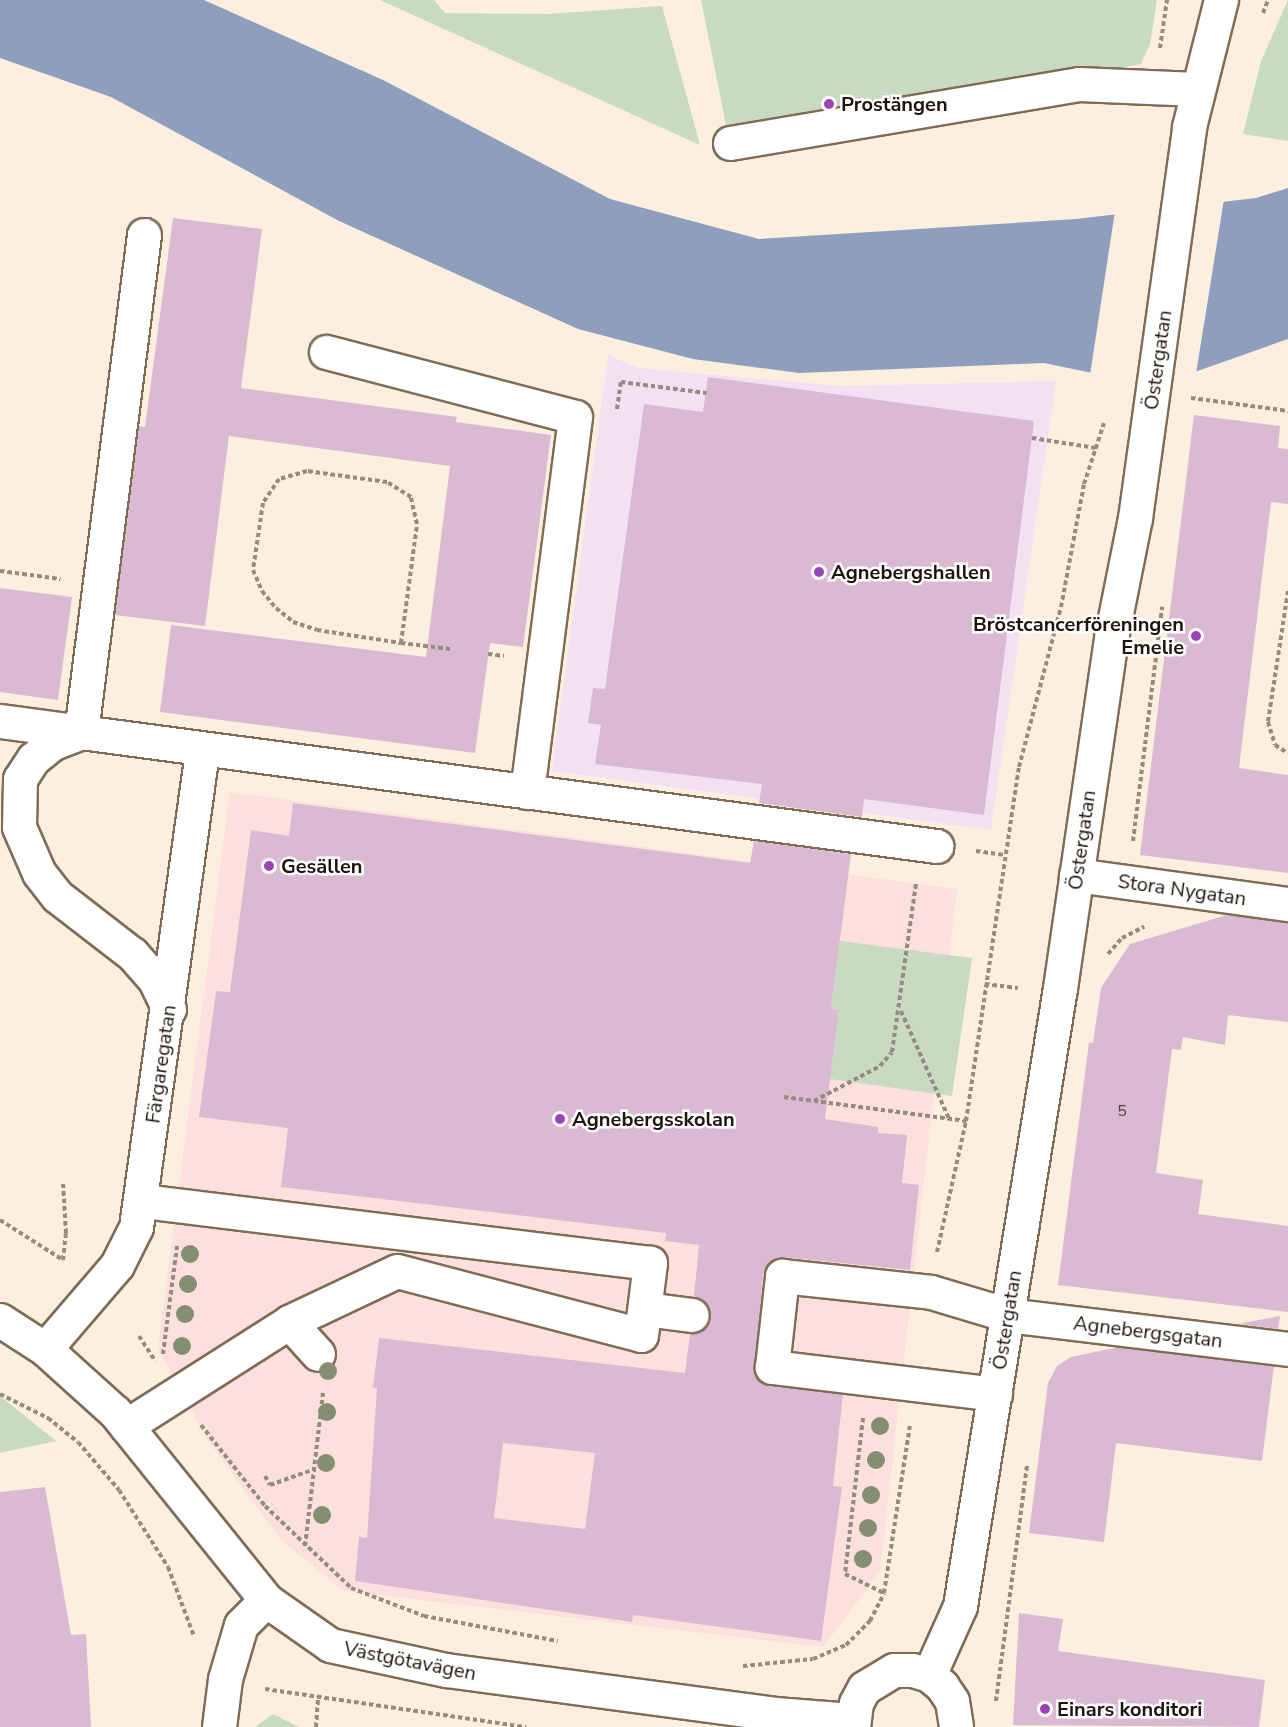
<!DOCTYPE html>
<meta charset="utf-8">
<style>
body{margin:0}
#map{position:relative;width:1288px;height:1727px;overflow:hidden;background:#fcefdf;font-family:"Nunito Sans",sans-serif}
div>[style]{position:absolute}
.commercial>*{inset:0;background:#f2e1f3}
.education>*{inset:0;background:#fbe0dd}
.green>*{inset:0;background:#c9dac3}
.water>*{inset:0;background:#8e9fbe}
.pier>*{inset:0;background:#fcefdf}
.building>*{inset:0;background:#dabad2}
.path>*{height:4px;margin-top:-2px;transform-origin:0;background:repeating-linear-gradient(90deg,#958b7e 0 4.5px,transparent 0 7.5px)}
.roads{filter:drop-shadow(2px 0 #806c55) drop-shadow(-2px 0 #806c55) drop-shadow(0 2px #806c55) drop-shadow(0 -2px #806c55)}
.minor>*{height:33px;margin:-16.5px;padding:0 16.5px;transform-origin:16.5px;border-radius:16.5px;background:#fff}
.trees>*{width:18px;height:18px;margin:-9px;border-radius:50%;background:#838f70}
.dots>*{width:16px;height:16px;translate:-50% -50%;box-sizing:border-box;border:3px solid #fefefe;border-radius:50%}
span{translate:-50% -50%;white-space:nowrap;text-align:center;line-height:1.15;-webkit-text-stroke:5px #fefefe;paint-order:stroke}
.number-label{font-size:16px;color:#4d3f3e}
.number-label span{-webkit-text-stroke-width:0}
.poi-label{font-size:20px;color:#1e160d;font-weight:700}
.left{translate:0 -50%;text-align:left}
.right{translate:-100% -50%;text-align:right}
.street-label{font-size:20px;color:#1e160d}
</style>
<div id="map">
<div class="commercial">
<i style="clip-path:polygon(608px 355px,638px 368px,841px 386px,1056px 381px,991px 830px,552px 771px)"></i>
</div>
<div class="education">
<i style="clip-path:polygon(230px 792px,957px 889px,880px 1572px,823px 1647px,344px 1591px,282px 1541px,207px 1439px,158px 1348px)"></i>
</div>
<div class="green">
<i style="clip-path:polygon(380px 0,434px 0,445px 13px,548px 14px,662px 6px,700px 145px)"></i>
<i style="clip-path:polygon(701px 0,1157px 0,1150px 44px,1141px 64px,730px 145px)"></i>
<i style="clip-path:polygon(1288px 0,1288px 141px,1243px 134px,1261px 61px)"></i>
<i style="clip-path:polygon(840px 941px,972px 958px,952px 1096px,830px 1079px,839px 1010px,831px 1009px)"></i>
<i style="clip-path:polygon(0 1396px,56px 1441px,0 1453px)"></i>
<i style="clip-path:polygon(273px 1714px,299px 1727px,255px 1727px)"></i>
</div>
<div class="water">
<i style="clip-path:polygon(0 0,204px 0,383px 80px,610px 199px,759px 239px,1076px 219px,1256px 198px,1288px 188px,1288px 339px,1155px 386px,1044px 363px,799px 373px,693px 359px,578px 329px,339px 221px,111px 97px,0 58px)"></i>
</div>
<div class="pier">
<i style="clip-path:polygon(1224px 199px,1196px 374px,1155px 389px,1090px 375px,1115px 211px)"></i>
</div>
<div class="building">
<i style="clip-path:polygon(173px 218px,262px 229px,241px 388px,457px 417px,456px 422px,551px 435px,523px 647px,490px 643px,475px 753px,160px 712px,171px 625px,426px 657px,450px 466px,229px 436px,205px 626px,115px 615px,139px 426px,145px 427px)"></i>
<i style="clip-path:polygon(708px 377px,1034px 421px,984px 815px,864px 799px,862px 817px,759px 803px,762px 784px,595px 764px,601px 725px,588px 723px,593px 688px,605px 689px,644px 404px,703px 412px)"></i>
<i style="clip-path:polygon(1194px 415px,1280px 426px,1278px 448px,1288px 449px,1288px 504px,1271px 502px,1239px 768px,1288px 775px,1288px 873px,1140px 855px)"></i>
<i style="clip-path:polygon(0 588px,72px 597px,58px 700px,0 692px)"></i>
<i style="clip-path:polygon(evenodd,293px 803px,750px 863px,754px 841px,851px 854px,831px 1009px,839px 1010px,825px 1119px,878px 1127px,878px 1133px,907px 1135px,902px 1183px,919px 1185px,910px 1270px,783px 1257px,767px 1264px,763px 1274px,755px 1375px,770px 1386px,843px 1394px,833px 1486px,842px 1487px,821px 1641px,633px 1615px,632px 1622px,355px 1581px,359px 1537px,367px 1538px,377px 1388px,373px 1388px,379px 1338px,685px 1373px,690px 1334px,706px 1327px,711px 1317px,704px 1300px,694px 1296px,699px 1245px,665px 1241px,666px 1233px,281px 1187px,288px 1128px,199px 1117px,216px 991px,230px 992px,251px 830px,289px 836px,293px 803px,503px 1443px,595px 1453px,585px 1529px,494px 1518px,503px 1443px)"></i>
<i style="clip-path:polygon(1227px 915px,1288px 922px,1288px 1022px,1228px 1015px,1225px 1045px,1183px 1037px,1181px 1050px,1172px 1049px,1156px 1173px,1203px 1180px,1198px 1214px,1288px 1226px,1288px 1312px,1058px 1285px,1089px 1042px,1093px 1043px,1101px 988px,1130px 944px)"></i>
<i style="clip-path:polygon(1280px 1316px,1278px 1329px,1238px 1324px)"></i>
<i style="clip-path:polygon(1119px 1347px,1274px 1366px,1262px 1461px,1116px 1443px,1104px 1542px,1029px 1533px,1048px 1383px,1057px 1366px,1071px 1357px)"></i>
<i style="clip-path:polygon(45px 1487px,71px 1635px,86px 1634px,91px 1727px,0 1727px,0 1492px)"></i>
<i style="clip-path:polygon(1019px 1613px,1063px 1619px,1058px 1651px,1265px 1680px,1259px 1727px,1013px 1725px)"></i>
</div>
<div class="path">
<i style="left:1263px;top:13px;width:14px;rotate:-69deg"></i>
<i style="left:1160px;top:48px;width:49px;rotate:-81.7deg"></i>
<i style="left:1191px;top:398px;width:98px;rotate:7.6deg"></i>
<i style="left:617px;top:409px;width:27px;rotate:-82deg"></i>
<i style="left:621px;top:382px;width:86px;rotate:7.4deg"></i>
<i style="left:1032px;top:438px;width:65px;rotate:8.9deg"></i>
<i style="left:0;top:571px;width:61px;rotate:7.6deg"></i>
<i style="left:1288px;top:591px;width:133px;rotate:98.7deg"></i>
<i style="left:1268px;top:722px;width:24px;rotate:73deg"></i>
<i style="left:1275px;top:745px;width:15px;rotate:32deg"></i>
<i style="left:401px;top:643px;width:120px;rotate:-82.3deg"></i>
<i style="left:417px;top:524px;width:28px;rotate:-103deg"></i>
<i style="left:411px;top:497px;width:28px;rotate:-148deg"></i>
<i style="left:387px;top:482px;width:81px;rotate:-172.2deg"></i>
<i style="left:307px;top:471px;width:29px;rotate:164deg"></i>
<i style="left:279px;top:479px;width:29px;rotate:124deg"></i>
<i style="left:263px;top:503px;width:68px;rotate:98.5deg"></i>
<i style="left:253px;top:570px;width:23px;rotate:67deg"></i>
<i style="left:262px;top:591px;width:22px;rotate:51deg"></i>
<i style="left:276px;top:608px;width:22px;rotate:39deg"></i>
<i style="left:293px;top:622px;width:25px;rotate:18deg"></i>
<i style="left:317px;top:630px;width:85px;rotate:8.8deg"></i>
<i style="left:401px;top:643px;width:50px;rotate:6.8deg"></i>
<i style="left:488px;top:654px;width:16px;rotate:7deg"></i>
<i style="left:1133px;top:841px;width:236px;rotate:-82.9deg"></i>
<i style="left:976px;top:851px;width:29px;rotate:8deg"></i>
<i style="left:1108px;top:954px;width:21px;rotate:-49deg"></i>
<i style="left:1122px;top:938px;width:25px;rotate:-27deg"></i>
<i style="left:985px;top:984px;width:33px;rotate:7deg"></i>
<i style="left:901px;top:1011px;width:118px;rotate:66deg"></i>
<i style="left:784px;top:1097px;width:184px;rotate:7.5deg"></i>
<i style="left:814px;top:1101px;width:75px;rotate:-27.9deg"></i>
<i style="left:880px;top:1066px;width:18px;rotate:-49deg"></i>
<i style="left:892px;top:1052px;width:170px;rotate:-81.9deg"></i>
<i style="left:0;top:1220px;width:75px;rotate:32.4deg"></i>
<i style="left:63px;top:1260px;width:27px;rotate:-84deg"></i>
<i style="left:66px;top:1233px;width:50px;rotate:-93.4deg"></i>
<i style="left:937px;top:1252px;width:134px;rotate:-77.5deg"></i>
<i style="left:966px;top:1121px;width:358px;rotate:-81.5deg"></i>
<i style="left:1019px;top:767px;width:165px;rotate:-75.3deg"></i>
<i style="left:1061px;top:607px;width:125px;rotate:-79.4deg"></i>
<i style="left:1084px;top:484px;width:64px;rotate:-71.8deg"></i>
<i style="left:139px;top:1336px;width:30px;rotate:57deg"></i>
<i style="left:163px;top:1354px;width:109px;rotate:-82.6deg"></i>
<i style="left:0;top:1394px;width:54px;rotate:26.6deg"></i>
<i style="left:48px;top:1418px;width:38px;rotate:39deg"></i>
<i style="left:78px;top:1442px;width:63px;rotate:49.5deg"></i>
<i style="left:119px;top:1490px;width:91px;rotate:57.5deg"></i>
<i style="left:168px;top:1567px;width:74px;rotate:69.4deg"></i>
<i style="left:863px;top:1418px;width:157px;rotate:96.6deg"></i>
<i style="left:845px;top:1574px;width:43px;rotate:26deg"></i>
<i style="left:201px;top:1425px;width:103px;rotate:51.7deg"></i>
<i style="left:265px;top:1506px;width:119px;rotate:43.6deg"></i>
<i style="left:351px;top:1588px;width:78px;rotate:21deg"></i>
<i style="left:424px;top:1616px;width:136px;rotate:10.6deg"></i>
<i style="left:265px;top:1476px;width:10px;rotate:61deg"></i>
<i style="left:270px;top:1485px;width:48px;rotate:-19.6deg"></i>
<i style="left:305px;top:1546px;width:154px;rotate:-83.3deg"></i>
<i style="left:743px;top:1666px;width:70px;rotate:-5.7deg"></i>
<i style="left:813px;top:1659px;width:36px;rotate:-23deg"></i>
<i style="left:846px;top:1645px;width:34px;rotate:-45deg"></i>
<i style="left:870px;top:1621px;width:31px;rotate:-63deg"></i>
<i style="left:884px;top:1593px;width:169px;rotate:-81.2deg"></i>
<i style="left:265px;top:1689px;width:264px;rotate:8.3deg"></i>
<i style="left:996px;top:1701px;width:238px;rotate:-82.5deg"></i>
<i style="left:316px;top:1727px;width:31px;rotate:-86deg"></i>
</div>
<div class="roads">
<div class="minor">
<i style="left:730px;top:143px;width:354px;rotate:-9.6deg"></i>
<i style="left:1079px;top:84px;width:117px;rotate:2.4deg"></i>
<i style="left:326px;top:352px;width:257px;rotate:14.6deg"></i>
<i style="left:575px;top:417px;width:378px;rotate:97.3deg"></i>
<i style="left:0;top:721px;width:82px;rotate:7.7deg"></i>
<i style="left:81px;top:732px;width:501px;rotate:-82.78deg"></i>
<i style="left:1076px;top:875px;width:214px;rotate:7.8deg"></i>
<i style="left:169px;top:1009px;width:32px;rotate:-116deg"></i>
<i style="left:155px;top:980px;width:35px;rotate:-131deg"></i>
<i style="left:132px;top:954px;width:95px;rotate:-142.3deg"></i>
<i style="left:57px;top:896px;width:29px;rotate:-128deg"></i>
<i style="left:39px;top:873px;width:50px;rotate:-113.5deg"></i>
<i style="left:19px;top:827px;width:48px;rotate:-88.8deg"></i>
<i style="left:20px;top:779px;width:24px;rotate:-57deg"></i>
<i style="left:33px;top:759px;width:26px;rotate:-39deg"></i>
<i style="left:53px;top:743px;width:30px;rotate:-21deg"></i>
<i style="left:81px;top:732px;width:863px;rotate:7.59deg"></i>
<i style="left:645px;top:1309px;width:47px;rotate:7.3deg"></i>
<i style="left:0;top:1320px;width:54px;rotate:32.8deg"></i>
<i style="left:45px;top:1349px;width:94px;rotate:42deg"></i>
<i style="left:115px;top:1412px;width:241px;rotate:51.2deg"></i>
<i style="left:266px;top:1600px;width:78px;rotate:35.1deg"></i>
<i style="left:330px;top:1645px;width:119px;rotate:12.2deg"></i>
<i style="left:446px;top:1670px;width:332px;rotate:7.6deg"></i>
<i style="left:775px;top:1714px;width:77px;rotate:4.5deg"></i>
<i style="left:289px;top:1322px;width:43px;rotate:47.8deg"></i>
<i style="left:45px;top:1349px;width:111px;rotate:-49.4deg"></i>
<i style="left:117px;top:1265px;width:42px;rotate:-63.4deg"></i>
<i style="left:136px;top:1227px;width:483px;rotate:-82.1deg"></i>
<i style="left:995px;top:1394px;width:225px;rotate:-173.1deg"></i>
<i style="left:772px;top:1367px;width:92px;rotate:-83.7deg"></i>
<i style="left:782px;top:1276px;width:150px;rotate:6.1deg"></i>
<i style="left:931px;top:1292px;width:80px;rotate:16.6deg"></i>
<i style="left:1008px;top:1315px;width:282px;rotate:6.9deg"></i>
<i style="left:126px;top:1426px;width:193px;rotate:-32.5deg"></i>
<i style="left:289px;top:1322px;width:119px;rotate:-25.3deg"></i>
<i style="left:397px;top:1271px;width:252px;rotate:14.7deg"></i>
<i style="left:641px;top:1335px;width:73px;rotate:-82.9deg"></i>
<i style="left:650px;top:1263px;width:512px;rotate:-173.04deg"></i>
<i style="left:929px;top:1675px;width:76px;rotate:-65.8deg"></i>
<i style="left:960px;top:1606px;width:626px;rotate:-80.81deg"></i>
<i style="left:1060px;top:988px;width:359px;rotate:-81.7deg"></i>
<i style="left:1112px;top:633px;width:117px;rotate:-78.7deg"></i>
<i style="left:1135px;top:518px;width:395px;rotate:-82.1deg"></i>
<i style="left:1189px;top:127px;width:131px;rotate:-75.9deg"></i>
<i style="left:219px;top:1727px;width:48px;rotate:-82.9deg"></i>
<i style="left:225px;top:1679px;width:56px;rotate:-73.5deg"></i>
<i style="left:241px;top:1625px;width:35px;rotate:-45deg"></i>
<i style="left:853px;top:1727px;width:24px;rotate:-83deg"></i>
<i style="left:856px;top:1703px;width:17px;rotate:-62deg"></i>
<i style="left:864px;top:1688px;width:35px;rotate:-31deg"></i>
<i style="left:894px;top:1670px;width:18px"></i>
<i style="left:912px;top:1670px;width:18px;rotate:16deg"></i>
<i style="left:929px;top:1675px;width:17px;rotate:40deg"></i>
<i style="left:942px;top:1686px;width:18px;rotate:56deg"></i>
<i style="left:952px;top:1701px;width:26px;rotate:81deg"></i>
</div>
</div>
<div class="trees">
<i style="left:190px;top:1254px"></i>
<i style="left:188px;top:1284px"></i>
<i style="left:185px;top:1314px"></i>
<i style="left:182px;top:1346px"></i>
<i style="left:328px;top:1371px"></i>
<i style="left:327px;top:1412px"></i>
<i style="left:880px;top:1426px"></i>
<i style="left:876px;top:1460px"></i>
<i style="left:326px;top:1463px"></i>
<i style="left:871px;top:1495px"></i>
<i style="left:322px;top:1515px"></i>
<i style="left:868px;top:1528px"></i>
<i style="left:863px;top:1559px"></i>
</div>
<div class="dots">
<i style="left:829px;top:104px;background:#9a45b3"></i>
<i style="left:819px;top:572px;background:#9a45b3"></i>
<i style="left:1196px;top:636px;background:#9a45b3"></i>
<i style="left:269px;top:866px;background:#9a45b3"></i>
<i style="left:560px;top:1119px;background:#9a45b3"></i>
<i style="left:1045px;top:1709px;background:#9a45b3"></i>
</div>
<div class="number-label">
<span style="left:1122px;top:1111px">5</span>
</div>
<div class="poi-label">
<span class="left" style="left:841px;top:104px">Prostängen</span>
<span class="left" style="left:831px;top:572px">Agnebergshallen</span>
<span class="right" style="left:1184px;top:636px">Bröstcancerföreningen<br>Emelie</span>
<span class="left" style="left:281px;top:866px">Gesällen</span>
<span class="left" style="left:572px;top:1119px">Agnebergsskolan</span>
<span class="left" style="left:1057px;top:1709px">Einars konditori</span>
</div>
<div class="street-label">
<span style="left:1158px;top:360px;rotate:-82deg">Östergatan</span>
<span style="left:1082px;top:840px;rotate:-82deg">Östergatan</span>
<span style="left:1182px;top:890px;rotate:8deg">Stora Nygatan</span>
<span style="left:161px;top:1064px;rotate:-82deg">Färgaregatan</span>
<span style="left:1007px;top:1320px;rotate:-81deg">Östergatan</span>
<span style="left:1148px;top:1332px;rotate:7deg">Agnebergsgatan</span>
<span style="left:410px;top:1661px;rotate:11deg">Västgötavägen</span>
</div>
</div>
